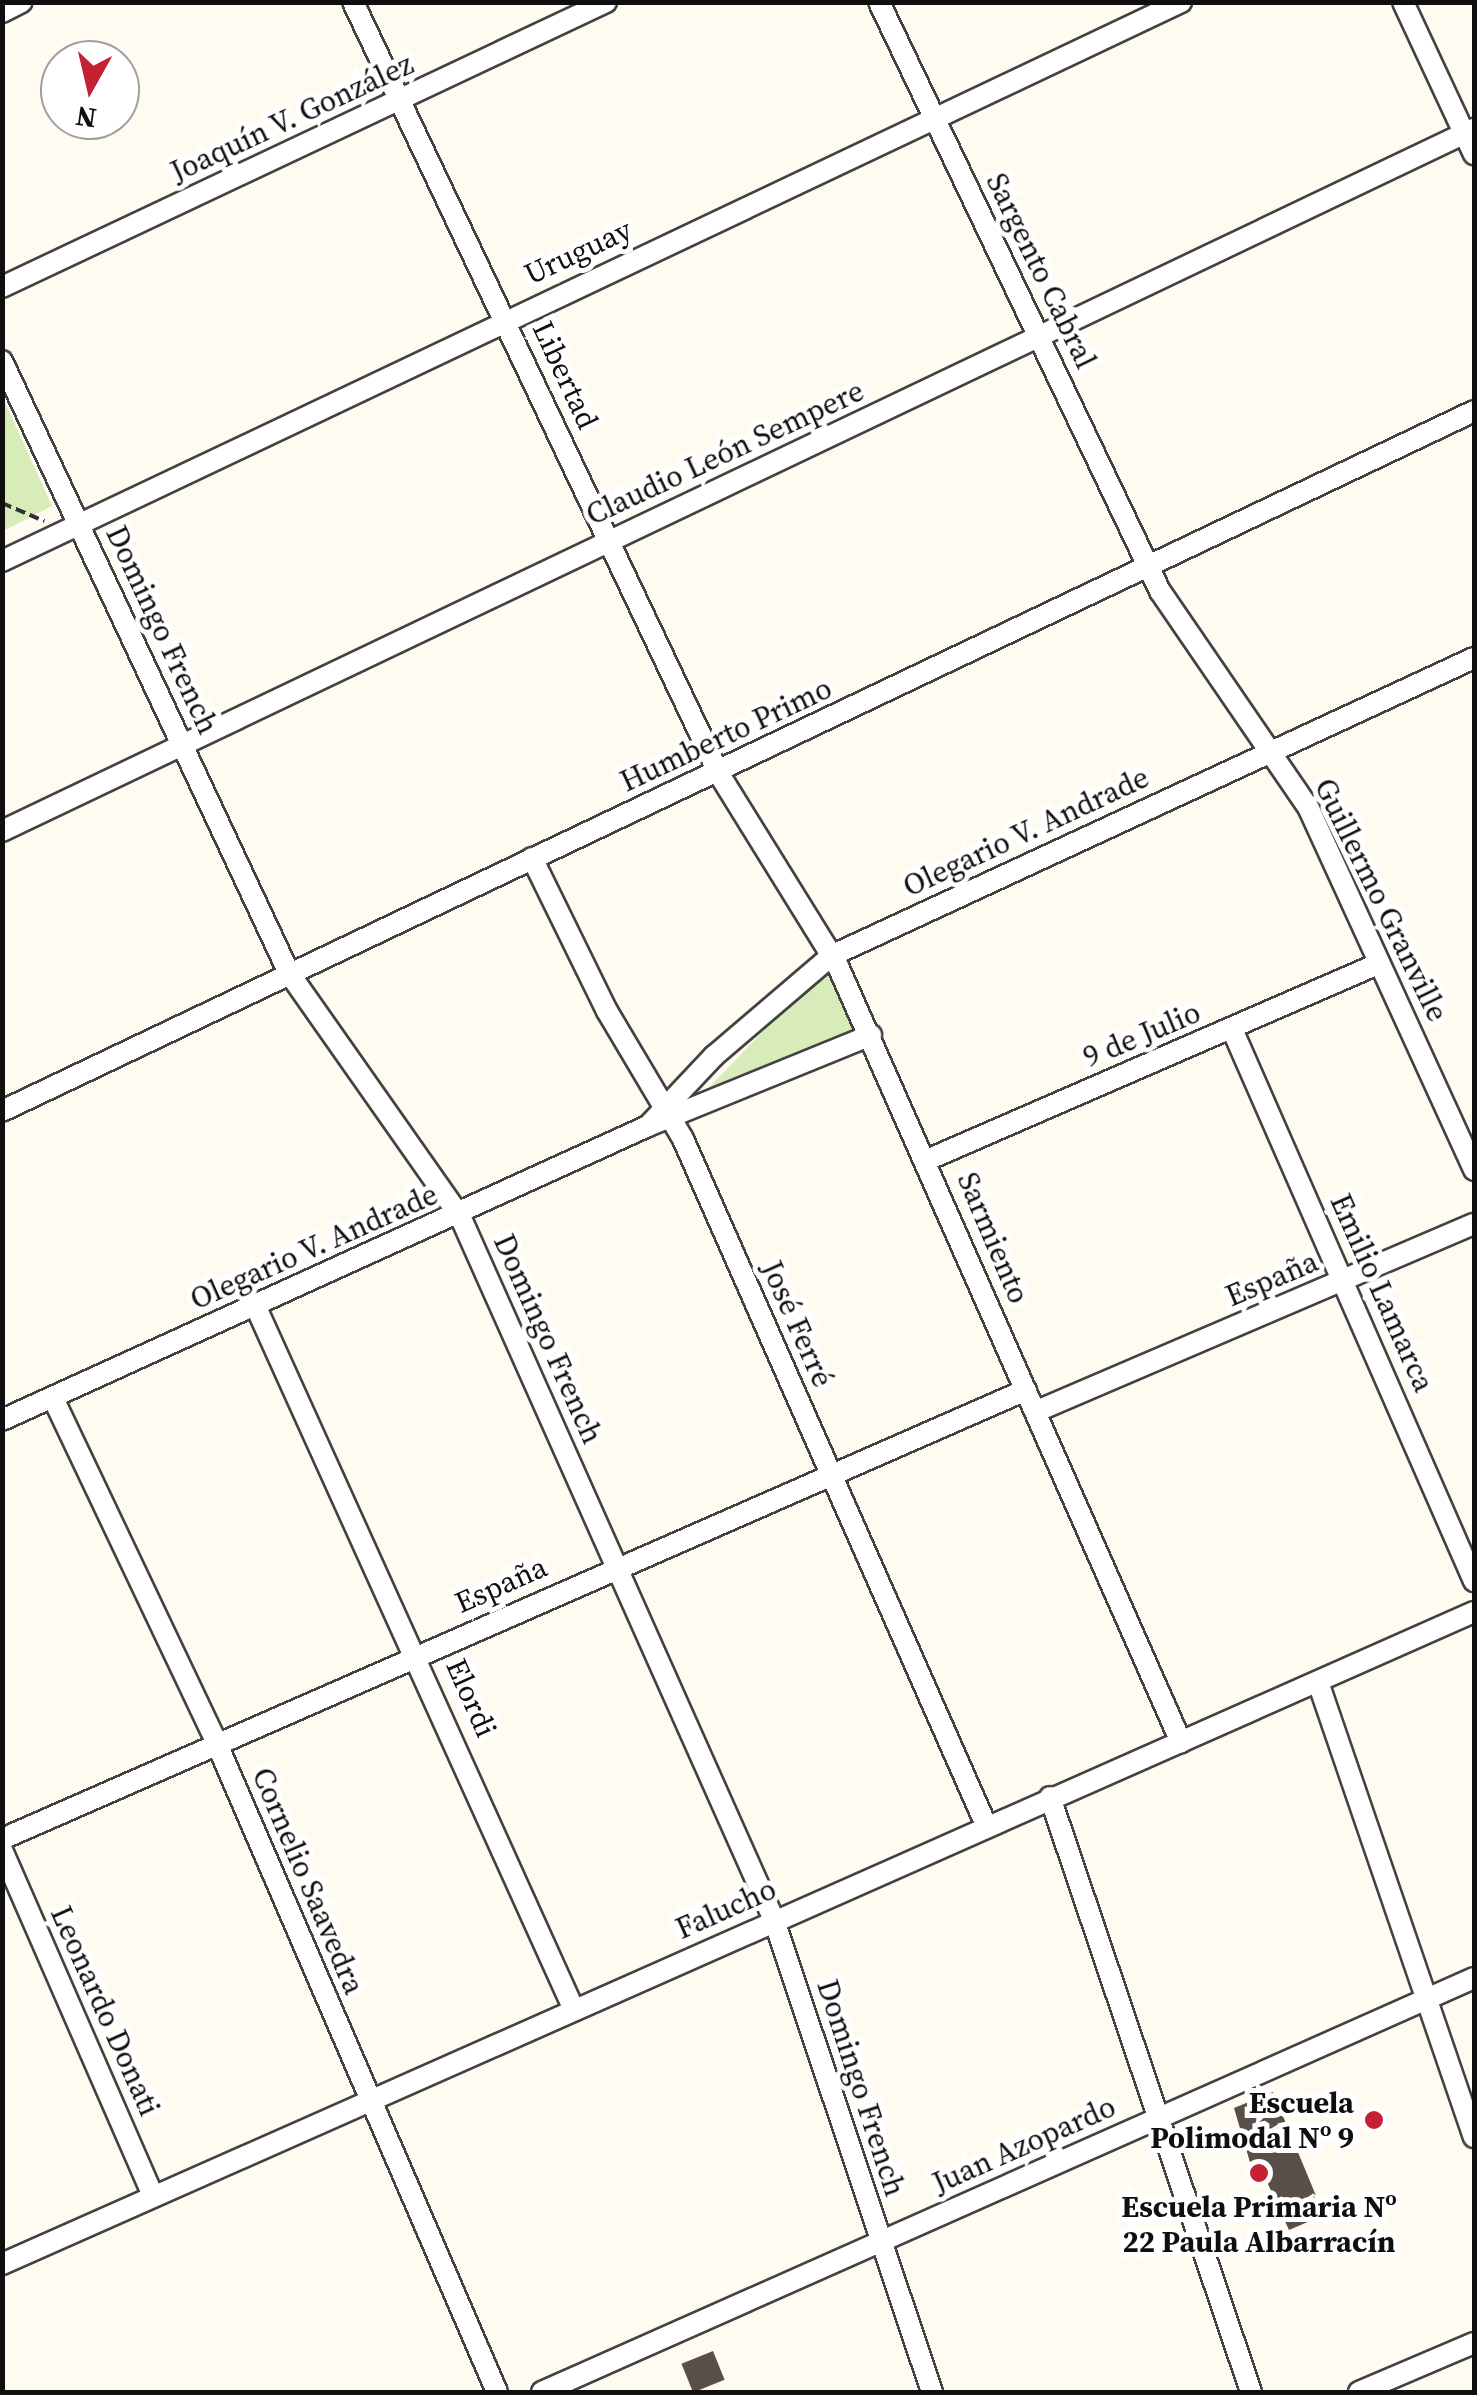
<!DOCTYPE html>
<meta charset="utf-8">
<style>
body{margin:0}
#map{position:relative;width:1477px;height:2395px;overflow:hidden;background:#fffbf1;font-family:"Source Serif 4",serif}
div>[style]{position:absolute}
.green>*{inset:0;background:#d7ecb9}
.building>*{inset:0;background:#584f4b;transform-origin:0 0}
.path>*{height:4px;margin-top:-2px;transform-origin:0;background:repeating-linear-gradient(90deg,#313131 0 10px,transparent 0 15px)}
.roads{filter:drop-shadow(2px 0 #424242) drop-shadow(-2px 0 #424242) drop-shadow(0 2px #424242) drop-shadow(0 -2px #424242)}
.minor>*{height:20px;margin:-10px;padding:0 10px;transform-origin:10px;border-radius:10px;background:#fff}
.dots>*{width:28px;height:28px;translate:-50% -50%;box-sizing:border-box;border:5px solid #fff;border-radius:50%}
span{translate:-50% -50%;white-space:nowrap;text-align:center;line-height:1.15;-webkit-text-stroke:10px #fff;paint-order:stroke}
.street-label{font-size:30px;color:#0f0f0f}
.poi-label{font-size:30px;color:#0f0f0f;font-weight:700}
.right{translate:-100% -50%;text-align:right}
.frame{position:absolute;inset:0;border:5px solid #0f0f0f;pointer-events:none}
.north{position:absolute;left:40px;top:40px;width:100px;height:100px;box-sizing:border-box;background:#fff;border:2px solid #9f9f9f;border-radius:50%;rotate:188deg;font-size:28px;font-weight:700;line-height:40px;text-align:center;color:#0f0f0f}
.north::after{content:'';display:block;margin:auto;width:35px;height:45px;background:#c52134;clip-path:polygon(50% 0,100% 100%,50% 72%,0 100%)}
</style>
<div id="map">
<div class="green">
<i style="clip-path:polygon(3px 398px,52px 506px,3px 531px,2px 531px)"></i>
<i style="clip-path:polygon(820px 972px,833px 973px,858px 1029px,701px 1096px)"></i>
</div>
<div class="building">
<i style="clip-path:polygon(1273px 2092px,1324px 2215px,1289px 2230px,1267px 2182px,1257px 2186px,1234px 2108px)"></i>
<i style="left:713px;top:2351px;width:31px;height:34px;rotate:68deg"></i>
</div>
<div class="path">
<i style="left:2px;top:503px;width:46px;rotate:23.2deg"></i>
</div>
<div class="roads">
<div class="minor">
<i style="left:353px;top:2px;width:854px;rotate:64.63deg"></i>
<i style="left:719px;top:774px;width:224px;rotate:58.2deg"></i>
<i style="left:837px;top:964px;width:851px;rotate:66.15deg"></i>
<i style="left:879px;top:2px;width:653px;rotate:64.5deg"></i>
<i style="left:1160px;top:591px;width:264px;rotate:55.6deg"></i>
<i style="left:1309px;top:809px;width:397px;rotate:65.4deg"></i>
<i style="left:1403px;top:2px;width:168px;rotate:65deg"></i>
<i style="left:2px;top:12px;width:22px;rotate:-27deg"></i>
<i style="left:2px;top:287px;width:668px;rotate:-25.26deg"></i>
<i style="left:2px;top:361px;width:676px;rotate:64.88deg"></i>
<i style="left:289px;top:973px;width:297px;rotate:54.9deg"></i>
<i style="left:460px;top:1216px;width:771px;rotate:65.96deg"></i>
<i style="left:774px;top:1920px;width:498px;rotate:71.5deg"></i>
<i style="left:2px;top:561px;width:1305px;rotate:-25.37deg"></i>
<i style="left:2px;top:831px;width:1631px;rotate:-25.5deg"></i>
<i style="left:532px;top:858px;width:170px;rotate:63.9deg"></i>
<i style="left:607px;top:1011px;width:149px;rotate:59.3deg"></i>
<i style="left:683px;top:1139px;width:750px;rotate:66.17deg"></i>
<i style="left:1232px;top:1029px;width:603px;rotate:66.33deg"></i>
<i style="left:2px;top:1111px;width:1630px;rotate:-25.43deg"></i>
<i style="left:648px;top:1126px;width:96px;rotate:-46.7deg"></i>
<i style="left:714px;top:1056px;width:154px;rotate:-40.5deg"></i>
<i style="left:831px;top:956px;width:709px;rotate:-24.87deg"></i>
<i style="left:927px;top:1160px;width:493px;rotate:-23.5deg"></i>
<i style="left:255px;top:1305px;width:774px;rotate:65.65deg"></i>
<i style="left:53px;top:1398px;width:383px;rotate:64.6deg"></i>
<i style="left:217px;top:1744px;width:706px;rotate:66.63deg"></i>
<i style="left:1037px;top:1411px;width:475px;rotate:-23.2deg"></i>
<i style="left:2px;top:1420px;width:710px;rotate:-24.47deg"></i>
<i style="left:648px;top:1126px;width:241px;rotate:-22.2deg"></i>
<i style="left:1318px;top:1682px;width:481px;rotate:71.1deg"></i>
<i style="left:1050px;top:1797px;width:628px;rotate:71.33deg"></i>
<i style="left:2px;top:1839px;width:1118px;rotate:-23.68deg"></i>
<i style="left:2px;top:1850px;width:378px;rotate:66.4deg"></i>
<i style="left:2px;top:2264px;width:1610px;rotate:-23.89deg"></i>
<i style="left:542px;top:2392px;width:1020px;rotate:-23.95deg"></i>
<i style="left:1359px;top:2392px;width:125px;rotate:-23.1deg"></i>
</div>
</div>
<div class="dots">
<i style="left:1374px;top:2120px;background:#c52134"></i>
<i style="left:1259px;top:2173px;background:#c52134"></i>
</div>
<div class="street-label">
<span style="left:292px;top:118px;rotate:-25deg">Joaquín V. González</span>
<span style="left:578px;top:252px;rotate:-25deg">Uruguay</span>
<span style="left:1041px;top:271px;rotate:64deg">Sargento Cabral</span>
<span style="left:565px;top:375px;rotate:65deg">Libertad</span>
<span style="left:725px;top:453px;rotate:-25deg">Claudio León Sempere</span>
<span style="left:162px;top:630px;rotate:65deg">Domingo French</span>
<span style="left:726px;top:735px;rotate:-25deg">Humberto Primo</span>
<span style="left:1026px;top:832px;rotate:-25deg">Olegario V. Andrade</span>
<span style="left:1381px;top:900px;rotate:64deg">Guillermo Granville</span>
<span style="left:1142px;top:1035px;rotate:-23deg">9 de Julio</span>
<span style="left:993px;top:1238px;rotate:67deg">Sarmiento</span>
<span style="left:314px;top:1247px;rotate:-24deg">Olegario V. Andrade</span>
<span style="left:1272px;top:1279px;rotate:-23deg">España</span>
<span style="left:1382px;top:1293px;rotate:66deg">Emilio Lamarca</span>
<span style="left:797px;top:1324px;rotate:66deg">José Ferré</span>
<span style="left:548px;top:1339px;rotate:66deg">Domingo French</span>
<span style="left:501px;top:1585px;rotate:-24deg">España</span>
<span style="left:471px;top:1698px;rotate:66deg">Elordi</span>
<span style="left:308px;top:1881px;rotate:67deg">Cornelio Saavedra</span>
<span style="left:726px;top:1909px;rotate:-24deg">Falucho</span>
<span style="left:105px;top:2011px;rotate:66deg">Leonardo Donati</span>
<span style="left:861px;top:2088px;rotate:72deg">Domingo French</span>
<span style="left:1024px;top:2145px;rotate:-24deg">Juan Azopardo</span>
</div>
<div class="poi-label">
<span class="right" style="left:1354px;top:2120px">Escuela<br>Polimodal Nº 9</span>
<span style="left:1259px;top:2224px">Escuela Primaria Nº<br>22 Paula Albarracín</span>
</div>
<div class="frame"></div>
<div class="north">N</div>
</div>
